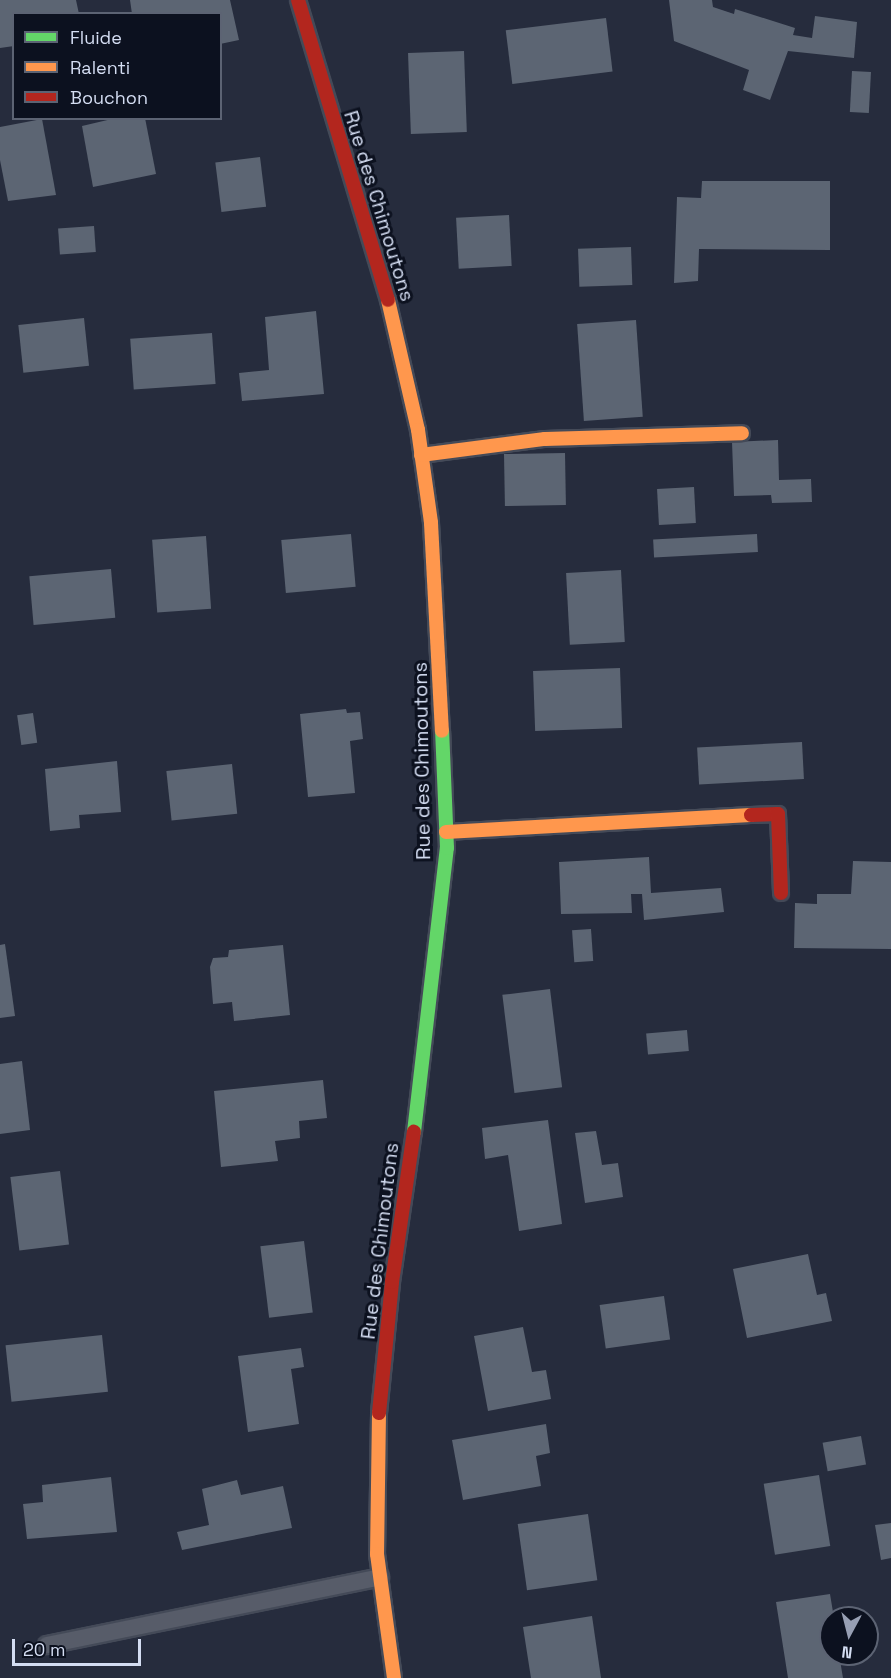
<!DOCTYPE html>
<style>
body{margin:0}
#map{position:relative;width:891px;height:1678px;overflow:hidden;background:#262c3d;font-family:"Space Grotesk",sans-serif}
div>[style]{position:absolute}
.building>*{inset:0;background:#5c6573;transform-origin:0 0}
.roads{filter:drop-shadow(2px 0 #444a58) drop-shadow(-2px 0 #444a58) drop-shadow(0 2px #444a58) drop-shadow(0 -2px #444a58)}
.lane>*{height:16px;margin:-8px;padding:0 8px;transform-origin:8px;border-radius:8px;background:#575c69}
.fast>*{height:14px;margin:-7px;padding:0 7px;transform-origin:7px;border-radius:7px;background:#63d668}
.slow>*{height:14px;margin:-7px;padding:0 7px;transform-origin:7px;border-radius:7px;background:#ff974d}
.jam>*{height:14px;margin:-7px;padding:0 7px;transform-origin:7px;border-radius:7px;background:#b3261e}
span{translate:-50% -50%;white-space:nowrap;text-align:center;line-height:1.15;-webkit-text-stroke:6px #0c111f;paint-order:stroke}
.street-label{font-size:20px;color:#d4ddf2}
.legend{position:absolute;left:12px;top:12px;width:210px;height:108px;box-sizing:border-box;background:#0c111f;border:2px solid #5c6373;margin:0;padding:8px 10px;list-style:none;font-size:18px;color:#d4ddf2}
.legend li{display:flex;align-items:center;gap:12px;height:30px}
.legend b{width:30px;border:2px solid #5c6373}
.north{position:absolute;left:819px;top:1606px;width:60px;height:60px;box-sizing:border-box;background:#0c111f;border:2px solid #5c6373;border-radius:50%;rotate:187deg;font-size:16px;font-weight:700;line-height:24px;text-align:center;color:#d4ddf2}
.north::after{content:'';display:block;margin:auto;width:21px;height:27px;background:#979fb3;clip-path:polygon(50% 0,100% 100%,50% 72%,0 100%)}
.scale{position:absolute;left:12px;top:1639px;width:129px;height:27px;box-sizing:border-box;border:3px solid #d4ddf2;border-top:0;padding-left:8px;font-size:18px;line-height:21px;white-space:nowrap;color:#d4ddf2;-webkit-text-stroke:4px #0c111f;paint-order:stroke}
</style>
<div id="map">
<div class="building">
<i style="clip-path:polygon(0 0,76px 0,79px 14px,14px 14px,14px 46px,0 48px)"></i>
<i style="clip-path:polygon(130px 0,230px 0,239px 40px,220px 44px,220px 14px,132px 14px)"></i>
<i style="clip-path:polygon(669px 0,712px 0,713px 7px,734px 14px,735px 9px,795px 28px,793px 35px,812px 38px,815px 16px,857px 22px,854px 58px,788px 51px,770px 100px,743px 90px,749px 70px,674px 41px)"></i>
<i style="left:606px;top:18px;width:54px;height:101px;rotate:83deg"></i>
<i style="left:464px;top:51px;width:81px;height:56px;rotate:88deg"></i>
<i style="left:852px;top:71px;width:19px;height:41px;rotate:3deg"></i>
<i style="clip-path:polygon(116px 118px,145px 118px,156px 174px,93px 187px,82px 126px)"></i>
<i style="clip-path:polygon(42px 119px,56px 195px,8px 201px,0 160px,0 127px)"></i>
<i style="left:260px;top:157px;width:50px;height:45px;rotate:83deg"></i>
<i style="clip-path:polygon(702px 181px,830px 181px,830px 250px,699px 249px,698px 281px,674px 283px,677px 197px,701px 198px)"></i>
<i style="left:509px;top:215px;width:51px;height:53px;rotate:87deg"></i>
<i style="left:94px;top:226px;width:26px;height:36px;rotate:86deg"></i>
<i style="left:631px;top:247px;width:38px;height:53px;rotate:88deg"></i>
<i style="clip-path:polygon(316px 311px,324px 394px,242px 401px,239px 373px,269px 370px,265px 317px)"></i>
<i style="left:84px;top:318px;width:48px;height:66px;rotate:84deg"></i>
<i style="left:636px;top:320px;width:97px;height:59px;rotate:86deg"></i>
<i style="left:212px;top:333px;width:51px;height:82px;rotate:86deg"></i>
<i style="clip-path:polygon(778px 440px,779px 480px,811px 479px,812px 502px,772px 503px,771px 495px,734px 496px,732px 442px)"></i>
<i style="left:565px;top:453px;width:52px;height:61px;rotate:89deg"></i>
<i style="left:694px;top:487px;width:36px;height:37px;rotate:87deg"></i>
<i style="left:351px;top:534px;width:53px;height:70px;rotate:85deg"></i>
<i style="left:757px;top:534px;width:18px;height:104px;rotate:87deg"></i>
<i style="left:206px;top:536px;width:73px;height:54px;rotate:86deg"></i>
<i style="left:111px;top:569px;width:49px;height:82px;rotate:85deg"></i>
<i style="left:621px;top:570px;width:72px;height:55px;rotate:87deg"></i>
<i style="left:620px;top:668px;width:60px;height:87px;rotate:88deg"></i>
<i style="clip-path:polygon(346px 709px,347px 713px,360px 712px,363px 739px,350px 741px,355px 793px,308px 797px,300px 714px)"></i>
<i style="left:33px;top:713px;width:30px;height:16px;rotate:82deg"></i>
<i style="left:802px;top:742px;width:37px;height:105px;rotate:87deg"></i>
<i style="clip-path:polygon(117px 761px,121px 812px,79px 815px,80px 828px,50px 831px,45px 769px)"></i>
<i style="left:232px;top:764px;width:50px;height:66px;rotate:84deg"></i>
<i style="clip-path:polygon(649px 857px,651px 893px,721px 888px,724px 912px,644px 920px,642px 894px,631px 894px,632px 913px,561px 914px,559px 862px)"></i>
<i style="clip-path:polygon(853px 861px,891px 862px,891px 949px,794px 948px,795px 903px,817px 904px,817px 894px,851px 894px)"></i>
<i style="left:591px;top:929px;width:32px;height:19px;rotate:86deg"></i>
<i style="clip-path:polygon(5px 944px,15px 1016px,0 1018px,0 945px)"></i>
<i style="clip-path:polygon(283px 945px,290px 1015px,234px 1021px,232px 1002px,213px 1004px,210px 967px,213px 958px,228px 957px,229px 950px)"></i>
<i style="left:550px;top:989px;width:99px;height:48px;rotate:83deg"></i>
<i style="left:687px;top:1030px;width:21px;height:41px;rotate:85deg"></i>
<i style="clip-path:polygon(22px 1061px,30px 1130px,0 1134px,0 1064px)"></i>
<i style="clip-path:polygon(323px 1080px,327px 1118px,299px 1121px,300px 1138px,275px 1141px,278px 1161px,221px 1167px,214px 1091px)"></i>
<i style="clip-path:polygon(548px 1120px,562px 1224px,519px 1231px,508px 1155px,485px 1159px,482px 1128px)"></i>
<i style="clip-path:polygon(596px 1131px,602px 1165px,618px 1163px,623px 1197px,585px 1203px,575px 1133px)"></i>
<i style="left:60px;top:1171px;width:74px;height:50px;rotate:83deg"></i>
<i style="left:304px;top:1241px;width:72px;height:44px;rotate:83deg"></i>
<i style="clip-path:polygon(808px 1254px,817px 1295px,826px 1293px,832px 1321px,747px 1338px,733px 1269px)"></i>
<i style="left:664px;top:1296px;width:44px;height:65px;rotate:82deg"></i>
<i style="clip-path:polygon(523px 1327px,532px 1372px,546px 1370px,551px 1399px,488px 1411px,474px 1336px)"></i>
<i style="left:102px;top:1335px;width:57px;height:97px;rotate:84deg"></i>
<i style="clip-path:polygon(301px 1348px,304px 1367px,291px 1369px,299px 1424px,248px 1432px,238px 1356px)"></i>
<i style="clip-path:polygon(546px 1424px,550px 1453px,536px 1456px,541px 1486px,463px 1500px,452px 1440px)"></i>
<i style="left:861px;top:1436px;width:29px;height:39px;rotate:80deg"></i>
<i style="left:819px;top:1475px;width:72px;height:56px;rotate:81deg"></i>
<i style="clip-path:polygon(111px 1477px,117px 1532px,27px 1539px,23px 1504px,43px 1502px,42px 1485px)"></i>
<i style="clip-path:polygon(237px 1480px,241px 1495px,283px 1486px,292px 1528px,182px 1550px,177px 1532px,209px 1525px,202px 1489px)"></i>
<i style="left:588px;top:1514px;width:67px;height:71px;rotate:82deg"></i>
<i style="clip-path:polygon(891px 1523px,891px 1558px,881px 1560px,875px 1525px)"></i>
<i style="clip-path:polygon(830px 1594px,834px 1618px,831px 1654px,839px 1654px,843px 1678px,788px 1678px,776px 1602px)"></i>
<i style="clip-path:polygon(592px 1616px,601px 1678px,531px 1678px,523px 1627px)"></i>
</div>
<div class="roads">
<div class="lane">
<i style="left:47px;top:1645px;width:340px;rotate:-11.5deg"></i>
</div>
<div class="fast">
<i style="left:414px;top:1132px;width:286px;rotate:-83.4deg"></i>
<i style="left:447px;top:848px;width:117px;rotate:-92.4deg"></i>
</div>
<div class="slow">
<i style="left:388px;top:300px;width:133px;rotate:77deg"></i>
<i style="left:418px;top:430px;width:94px;rotate:82deg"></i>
<i style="left:431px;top:523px;width:208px;rotate:87deg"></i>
<i style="left:421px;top:455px;width:125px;rotate:-7.4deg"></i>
<i style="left:545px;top:439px;width:197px;rotate:-1.7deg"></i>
<i style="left:446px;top:832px;width:305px;rotate:-3.2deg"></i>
<i style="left:379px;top:1413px;width:141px;rotate:90.8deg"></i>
<i style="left:377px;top:1554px;width:125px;rotate:82.2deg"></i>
</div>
<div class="jam">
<i style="left:298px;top:0;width:313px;rotate:73.3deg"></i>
<i style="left:751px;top:815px;width:27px;rotate:-2deg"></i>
<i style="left:778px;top:814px;width:79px;rotate:87.8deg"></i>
<i style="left:379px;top:1413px;width:132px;rotate:-84.3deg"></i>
<i style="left:392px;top:1282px;width:152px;rotate:-81.7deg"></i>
</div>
</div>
<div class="street-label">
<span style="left:379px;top:206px;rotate:73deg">Rue des Chimoutons</span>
<span style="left:422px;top:761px;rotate:-91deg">Rue des Chimoutons</span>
<span style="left:380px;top:1241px;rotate:-83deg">Rue des Chimoutons</span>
</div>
<ul class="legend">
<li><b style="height:8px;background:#63d668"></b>Fluide</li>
<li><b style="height:8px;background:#ff974d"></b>Ralenti</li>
<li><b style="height:8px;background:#b3261e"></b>Bouchon</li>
</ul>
<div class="north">N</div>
<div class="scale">20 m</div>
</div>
